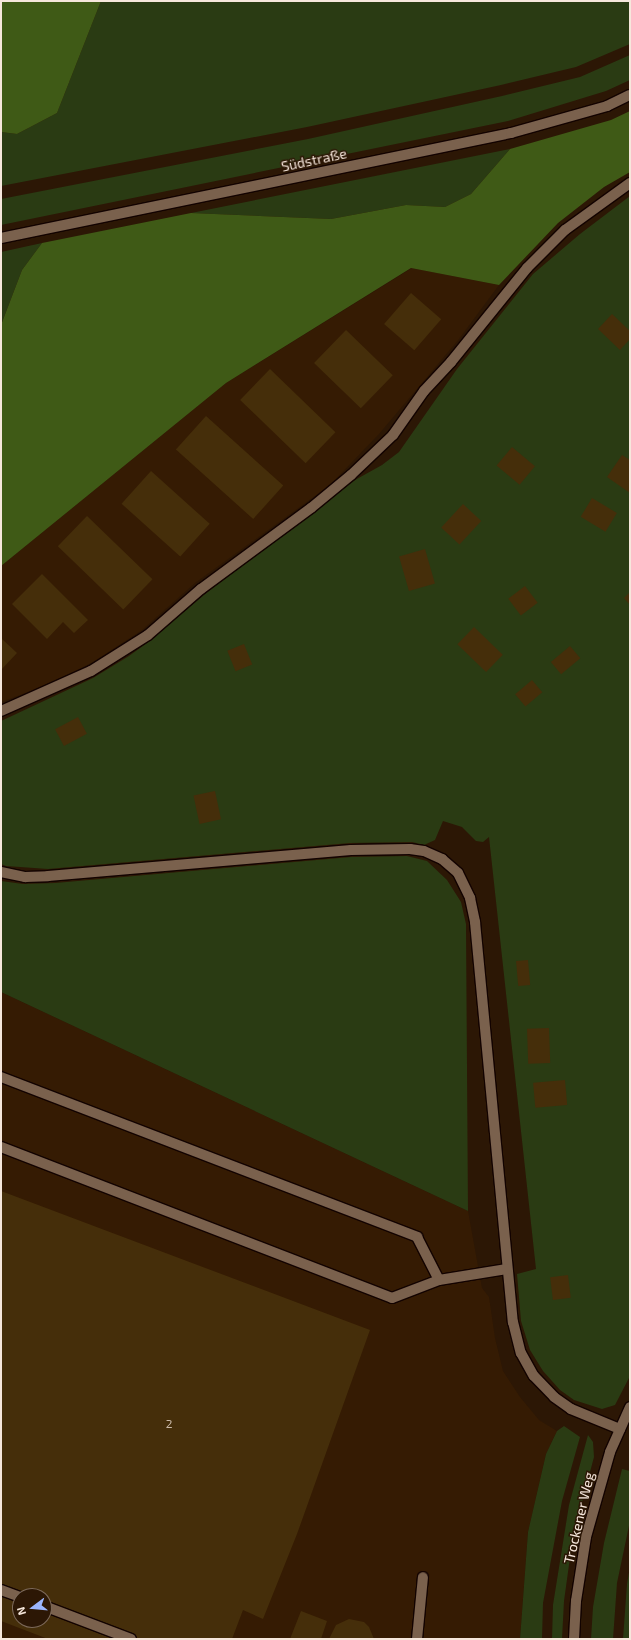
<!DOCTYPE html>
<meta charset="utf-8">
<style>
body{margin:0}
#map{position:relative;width:631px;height:1640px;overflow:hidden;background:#2c1705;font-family:"Exo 2",sans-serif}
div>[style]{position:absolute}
.built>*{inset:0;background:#351b03}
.green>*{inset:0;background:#2a3b13}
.forest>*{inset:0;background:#3f5a16}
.building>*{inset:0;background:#452e0a;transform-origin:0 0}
.roads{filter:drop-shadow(1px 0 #130300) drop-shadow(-1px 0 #130300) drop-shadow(0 1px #130300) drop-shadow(0 -1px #130300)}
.service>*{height:10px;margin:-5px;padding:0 5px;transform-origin:5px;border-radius:5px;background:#7a614d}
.minor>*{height:10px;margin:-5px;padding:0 5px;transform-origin:5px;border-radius:5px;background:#7a614d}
span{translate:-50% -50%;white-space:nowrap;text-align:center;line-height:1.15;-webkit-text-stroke:3px #2c1705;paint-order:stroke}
.number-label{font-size:12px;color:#cab9a8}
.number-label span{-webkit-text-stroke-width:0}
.street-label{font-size:14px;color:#f6e7dc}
.frame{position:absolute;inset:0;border:2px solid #f6e7dc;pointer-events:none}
.north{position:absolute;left:12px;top:1588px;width:40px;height:40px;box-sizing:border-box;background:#2c1705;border:1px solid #7d6a5b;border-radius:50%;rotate:254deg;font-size:11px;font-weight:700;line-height:16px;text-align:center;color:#f6e7dc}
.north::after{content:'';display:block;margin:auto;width:14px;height:18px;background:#9bb5fd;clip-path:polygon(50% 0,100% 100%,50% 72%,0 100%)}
</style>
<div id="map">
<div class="built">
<i style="clip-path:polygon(412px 268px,499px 285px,459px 339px,379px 434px,330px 485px,195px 583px,142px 630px,93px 662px,47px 685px,1px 702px,1px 566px,226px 383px)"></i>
<i style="clip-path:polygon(evenodd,1px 992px,468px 1211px,482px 1288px,489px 1297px,495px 1338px,503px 1371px,520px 1397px,539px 1420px,557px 1431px,546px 1454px,528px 1532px,520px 1639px,1px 1639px,1px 992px,20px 1596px,44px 1596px,44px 1620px,20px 1620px,20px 1596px)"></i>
</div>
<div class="green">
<i style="clip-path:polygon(101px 1px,630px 1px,630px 44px,576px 67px,501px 85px,307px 127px,1px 186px,1px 132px,17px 134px,57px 113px)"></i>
<i style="clip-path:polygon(630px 55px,630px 80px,606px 91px,508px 121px,1px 225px,1px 199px,308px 139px,502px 96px,580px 77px)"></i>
<i style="clip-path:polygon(510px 149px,471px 194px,445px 207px,406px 205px,331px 219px,191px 213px)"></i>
<i style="clip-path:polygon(630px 196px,630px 1376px,615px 1405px,602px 1409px,574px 1400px,560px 1390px,543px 1371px,530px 1350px,521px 1321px,517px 1274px,536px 1269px,489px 837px,483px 842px,476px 841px,462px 827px,443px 821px,435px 840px,424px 845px,412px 842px,350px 843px,48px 869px,6px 866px,1px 864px,1px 721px,93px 678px,129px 656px,151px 640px,205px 594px,355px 480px,382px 465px,399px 452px,457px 369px,533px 274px,580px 234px)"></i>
<i style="clip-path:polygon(42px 243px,22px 270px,1px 325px,1px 252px)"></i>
<i style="clip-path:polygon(407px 856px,427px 861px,447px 880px,461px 902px,466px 924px,468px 1211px,1px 992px,1px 881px,23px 884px,55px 883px,351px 857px)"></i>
<i style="clip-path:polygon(564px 1426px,580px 1437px,562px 1501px,543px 1603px,542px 1639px,520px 1639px,528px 1532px,546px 1454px,557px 1431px)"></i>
<i style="clip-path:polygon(588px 1435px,593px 1442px,594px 1457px,573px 1536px,564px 1601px,562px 1639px,552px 1639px,553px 1605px,569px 1505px)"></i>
<i style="clip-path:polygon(622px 1469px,630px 1471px,630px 1521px,617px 1583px,613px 1639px,591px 1639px,593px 1607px,604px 1543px)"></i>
<i style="clip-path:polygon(630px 1567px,630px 1639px,623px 1639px,627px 1584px)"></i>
</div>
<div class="forest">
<i style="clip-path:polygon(1px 1px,101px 1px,57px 113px,17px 134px,1px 132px)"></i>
<i style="clip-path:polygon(630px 111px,630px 172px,604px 187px,558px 223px,499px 285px,411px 268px,226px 383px,1px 566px,1px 325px,22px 270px,42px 243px,191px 213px,331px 219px,406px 205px,445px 207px,471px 194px,510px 149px,611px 120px)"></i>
</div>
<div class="building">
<i style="left:411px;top:293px;width:40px;height:41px;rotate:41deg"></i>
<i style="clip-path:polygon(612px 314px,630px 331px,630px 339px,620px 350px,598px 329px)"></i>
<i style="left:346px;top:330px;width:65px;height:46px;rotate:44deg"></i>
<i style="left:270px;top:369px;width:91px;height:43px;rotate:44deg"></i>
<i style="left:206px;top:416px;width:104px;height:45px;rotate:42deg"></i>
<i style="left:512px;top:447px;width:30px;height:24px;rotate:40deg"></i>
<i style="clip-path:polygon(622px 455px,630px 460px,630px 493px,607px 477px)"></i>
<i style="left:151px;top:471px;width:79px;height:44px;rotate:42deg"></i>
<i style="left:592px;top:498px;width:29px;height:22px;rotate:31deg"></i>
<i style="left:463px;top:504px;width:25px;height:32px;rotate:43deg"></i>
<i style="left:87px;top:516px;width:91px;height:42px;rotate:44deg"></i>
<i style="left:425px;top:549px;width:36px;height:27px;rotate:74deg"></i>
<i style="clip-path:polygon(42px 574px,88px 620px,74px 633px,63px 622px,47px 639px,12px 604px)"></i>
<i style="left:525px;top:586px;width:21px;height:21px;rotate:53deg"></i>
<i style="clip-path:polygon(630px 592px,630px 605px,624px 598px)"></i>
<i style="left:474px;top:627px;width:40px;height:24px;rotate:44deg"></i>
<i style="clip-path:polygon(1px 638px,17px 653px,1px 670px)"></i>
<i style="left:244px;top:644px;width:22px;height:18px;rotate:68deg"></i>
<i style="left:570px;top:646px;width:16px;height:25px;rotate:50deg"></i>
<i style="left:532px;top:680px;width:16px;height:22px;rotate:50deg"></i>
<i style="left:78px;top:717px;width:19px;height:26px;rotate:62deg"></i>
<i style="left:215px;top:791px;width:29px;height:22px;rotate:78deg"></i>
<i style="left:528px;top:960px;width:25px;height:12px;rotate:85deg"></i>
<i style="left:549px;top:1028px;width:35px;height:22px;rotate:88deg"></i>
<i style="left:565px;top:1080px;width:25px;height:32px;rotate:85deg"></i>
<i style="clip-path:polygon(evenodd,1px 1191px,370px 1330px,297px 1534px,263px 1619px,243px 1610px,232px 1639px,48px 1639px,1px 1621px,1px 1191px,20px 1596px,44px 1596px,44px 1620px,20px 1620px,20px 1596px)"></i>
<i style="left:568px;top:1275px;width:23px;height:18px;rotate:83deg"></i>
<i style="clip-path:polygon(301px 1611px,327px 1621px,321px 1639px,290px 1639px)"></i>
<i style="clip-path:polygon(349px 1619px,364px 1622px,369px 1627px,374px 1639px,329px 1639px,336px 1625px)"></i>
</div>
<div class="roads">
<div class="service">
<i style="left:1px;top:711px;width:98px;rotate:-24deg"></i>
<i style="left:91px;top:671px;width:67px;rotate:-32.3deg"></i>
<i style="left:148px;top:635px;width:70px;rotate:-41deg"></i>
<i style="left:201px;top:589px;width:137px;rotate:-36.4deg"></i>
<i style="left:311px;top:508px;width:52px;rotate:-39.5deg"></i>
<i style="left:351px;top:475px;width:58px;rotate:-43.6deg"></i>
<i style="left:393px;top:435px;width:54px;rotate:-54.8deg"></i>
<i style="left:424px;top:391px;width:40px;rotate:-47deg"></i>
<i style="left:451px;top:362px;width:121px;rotate:-51deg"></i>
<i style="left:527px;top:268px;width:54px;rotate:-45deg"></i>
<i style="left:565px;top:230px;width:80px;rotate:-35.9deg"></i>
<i style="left:1px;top:872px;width:25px;rotate:12deg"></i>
<i style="left:25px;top:877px;width:23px;rotate:-2deg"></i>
<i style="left:48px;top:876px;width:304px;rotate:-4.9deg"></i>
<i style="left:351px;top:850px;width:59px;rotate:-1deg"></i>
<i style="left:410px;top:849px;width:14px;rotate:8deg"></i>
<i style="left:424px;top:851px;width:20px;rotate:24deg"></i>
<i style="left:442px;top:859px;width:21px;rotate:41deg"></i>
<i style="left:458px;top:873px;width:28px;rotate:64deg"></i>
<i style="left:470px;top:898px;width:25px;rotate:78deg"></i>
<i style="left:475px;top:922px;width:402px;rotate:84.6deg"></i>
<i style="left:513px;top:1322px;width:32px;rotate:76deg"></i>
<i style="left:521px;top:1353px;width:26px;rotate:61deg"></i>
<i style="left:534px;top:1376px;width:29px;rotate:46deg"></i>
<i style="left:554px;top:1397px;width:21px;rotate:35deg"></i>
<i style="left:571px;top:1409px;width:53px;rotate:22.2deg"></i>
<i style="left:1px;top:1077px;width:446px;rotate:21deg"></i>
<i style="left:417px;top:1237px;width:48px;rotate:62.9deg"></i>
<i style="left:1px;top:1147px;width:419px;rotate:21.1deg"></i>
<i style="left:392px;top:1298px;width:50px;rotate:-21deg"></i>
<i style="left:439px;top:1280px;width:69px;rotate:-9.2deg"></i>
<i style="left:1px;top:1590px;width:20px;rotate:20deg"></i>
<i style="left:44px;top:1606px;width:93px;rotate:20.8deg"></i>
<i style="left:417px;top:1639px;width:62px;rotate:-84.5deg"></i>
</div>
<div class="minor">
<i style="left:1px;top:238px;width:521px;rotate:-11.63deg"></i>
<i style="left:511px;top:133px;width:100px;rotate:-15.7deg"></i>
<i style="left:607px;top:106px;width:25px;rotate:-26deg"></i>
<i style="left:574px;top:1639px;width:38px;rotate:-87deg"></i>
<i style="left:576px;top:1601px;width:65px;rotate:-81.1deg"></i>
<i style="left:586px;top:1537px;width:88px;rotate:-74.2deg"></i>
<i style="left:610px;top:1452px;width:49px;rotate:-66deg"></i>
</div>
</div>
<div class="number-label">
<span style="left:169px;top:1424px">2</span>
</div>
<div class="street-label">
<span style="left:314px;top:160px;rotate:-12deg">Südstraße</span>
<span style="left:579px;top:1518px;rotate:-77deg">Trockener Weg</span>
</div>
<div class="frame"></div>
<div class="north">N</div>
</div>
